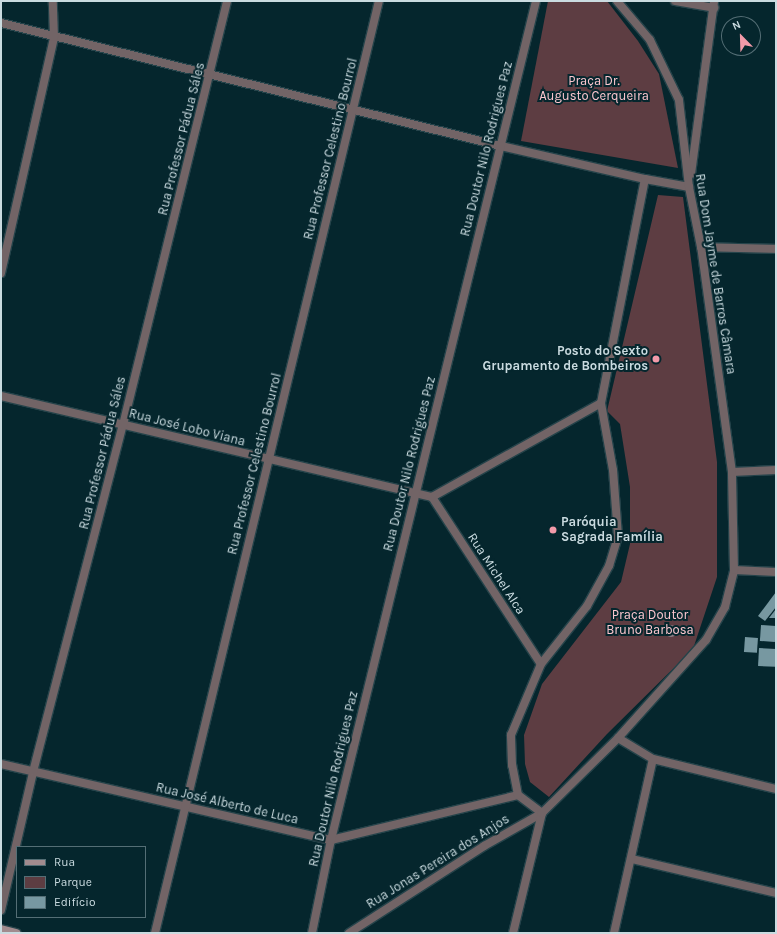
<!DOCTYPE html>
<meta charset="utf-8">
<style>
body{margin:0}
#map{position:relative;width:777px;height:934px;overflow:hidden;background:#05262d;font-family:Karla,sans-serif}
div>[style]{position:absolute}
.green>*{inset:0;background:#5d3d42}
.building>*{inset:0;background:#7798a1;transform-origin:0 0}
.roads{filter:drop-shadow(1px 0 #25434a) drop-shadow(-1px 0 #25434a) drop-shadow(0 1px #25434a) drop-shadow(0 -1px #25434a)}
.street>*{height:8px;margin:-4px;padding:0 4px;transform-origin:4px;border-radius:4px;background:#726466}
.secondary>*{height:8px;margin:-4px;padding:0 4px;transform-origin:4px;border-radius:4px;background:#a18b8e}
.trees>*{width:12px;height:12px;margin:-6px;border-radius:50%;background:#8d7f86}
.dots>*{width:11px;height:11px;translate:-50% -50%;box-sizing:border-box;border:2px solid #05262d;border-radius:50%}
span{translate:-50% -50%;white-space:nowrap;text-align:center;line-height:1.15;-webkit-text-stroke:4px #05262d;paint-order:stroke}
.park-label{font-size:13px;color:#fdc7cf}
.street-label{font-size:13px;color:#cadbe0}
.poi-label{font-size:13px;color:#cadbe0;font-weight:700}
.right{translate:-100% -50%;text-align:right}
.left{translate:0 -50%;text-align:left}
.frame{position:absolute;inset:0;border:2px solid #cadbe0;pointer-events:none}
.legend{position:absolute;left:16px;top:846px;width:130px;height:72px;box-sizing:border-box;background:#05262d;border:1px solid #546e75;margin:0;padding:5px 7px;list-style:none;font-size:12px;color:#cadbe0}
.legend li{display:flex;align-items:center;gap:8px;height:20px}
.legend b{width:20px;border:1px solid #546e75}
.north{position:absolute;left:721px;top:16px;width:40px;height:40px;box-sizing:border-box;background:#05262d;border:1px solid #546e75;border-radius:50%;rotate:337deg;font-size:11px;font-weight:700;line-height:16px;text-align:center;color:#cadbe0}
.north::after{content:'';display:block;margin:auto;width:14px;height:18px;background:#f39aa9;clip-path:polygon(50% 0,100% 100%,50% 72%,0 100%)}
</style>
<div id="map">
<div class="green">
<i style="clip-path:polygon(548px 1px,607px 1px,638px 41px,659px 74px,678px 168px,521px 141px)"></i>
<i style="clip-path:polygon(658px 195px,683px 197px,717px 462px,717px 577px,693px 649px,607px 734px,549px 797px,530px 782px,525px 764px,524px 735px,542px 684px,621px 582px,630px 544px,630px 487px,620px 424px,607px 411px)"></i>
</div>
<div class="building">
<i style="clip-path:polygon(776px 592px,776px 607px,765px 621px,758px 616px)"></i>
<i style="clip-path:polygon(776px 609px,776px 618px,769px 618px)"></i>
<i style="left:761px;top:625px;width:15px;height:16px;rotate:4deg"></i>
<i style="left:745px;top:637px;width:13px;height:15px;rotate:4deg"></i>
<i style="left:759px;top:648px;width:17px;height:18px;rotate:3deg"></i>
</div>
<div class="roads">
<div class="street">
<i style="left:675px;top:1px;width:40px;rotate:10deg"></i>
<i style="left:1px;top:23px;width:515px;rotate:13.82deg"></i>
<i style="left:501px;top:146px;width:148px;rotate:12.9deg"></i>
<i style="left:645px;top:179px;width:45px;rotate:10.3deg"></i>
<i style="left:691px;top:174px;width:175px;rotate:-82.4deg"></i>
<i style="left:701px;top:247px;width:75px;rotate:1.5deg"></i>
<i style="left:1px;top:273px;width:242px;rotate:-77.3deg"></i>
<i style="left:54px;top:37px;width:36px;rotate:-92deg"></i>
<i style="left:1px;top:396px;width:443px;rotate:13.2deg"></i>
<i style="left:432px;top:497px;width:193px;rotate:-29.1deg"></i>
<i style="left:732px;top:472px;width:44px;rotate:-2.6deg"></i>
<i style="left:432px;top:497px;width:199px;rotate:56.9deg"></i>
<i style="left:734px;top:570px;width:42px;rotate:2.7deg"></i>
<i style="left:618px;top:738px;width:41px;rotate:31deg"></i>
<i style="left:653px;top:759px;width:127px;rotate:13.7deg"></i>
<i style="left:1px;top:764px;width:339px;rotate:13deg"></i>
<i style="left:331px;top:840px;width:192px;rotate:-13.5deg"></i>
<i style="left:542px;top:813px;width:30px;rotate:-143deg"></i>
<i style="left:518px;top:795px;width:31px;rotate:-101deg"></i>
<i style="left:512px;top:765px;width:30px;rotate:-92deg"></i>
<i style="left:511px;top:735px;width:77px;rotate:-67.1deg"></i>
<i style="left:541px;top:664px;width:74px;rotate:-51.6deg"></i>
<i style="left:587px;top:606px;width:46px;rotate:-61.2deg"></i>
<i style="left:609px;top:566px;width:31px;rotate:-73deg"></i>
<i style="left:618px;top:536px;width:66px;rotate:-94.3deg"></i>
<i style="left:613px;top:470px;width:68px;rotate:-100.2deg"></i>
<i style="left:601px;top:403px;width:228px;rotate:-78.9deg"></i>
<i style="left:632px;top:859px;width:148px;rotate:13.3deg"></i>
<i style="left:1px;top:910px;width:142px;rotate:-76.9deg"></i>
<i style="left:33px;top:772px;width:358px;rotate:-75.5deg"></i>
<i style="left:123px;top:425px;width:437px;rotate:-76.2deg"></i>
<i style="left:155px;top:933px;width:959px;rotate:-76.49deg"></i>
<i style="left:312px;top:933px;width:95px;rotate:-78.5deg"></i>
<i style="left:331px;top:840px;width:864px;rotate:-76.27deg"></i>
<i style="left:349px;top:933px;width:161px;rotate:-32.8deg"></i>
<i style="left:484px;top:846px;width:67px;rotate:-29.6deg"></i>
<i style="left:513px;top:933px;width:123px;rotate:-76.4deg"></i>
<i style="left:542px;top:813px;width:107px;rotate:-44.6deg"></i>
<i style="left:618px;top:738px;width:132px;rotate:-48.1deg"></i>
<i style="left:706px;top:640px;width:38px;rotate:-60deg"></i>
<i style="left:725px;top:607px;width:38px;rotate:-76deg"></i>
<i style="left:734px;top:570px;width:98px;rotate:-91.2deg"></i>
<i style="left:732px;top:472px;width:227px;rotate:-97.8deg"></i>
<i style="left:701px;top:247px;width:61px;rotate:-101.3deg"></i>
<i style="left:689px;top:187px;width:88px;rotate:-96.6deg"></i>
<i style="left:679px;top:100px;width:67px;rotate:-115.8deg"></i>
<i style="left:650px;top:40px;width:51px;rotate:-130.2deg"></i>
<i style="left:614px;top:933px;width:178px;rotate:-77.4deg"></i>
</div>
<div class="secondary">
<i style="left:1px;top:929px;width:16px;rotate:15deg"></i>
</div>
</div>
<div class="trees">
<i style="left:671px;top:631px"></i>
</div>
<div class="dots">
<i style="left:656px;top:359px;background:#f39aa9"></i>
<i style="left:553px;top:530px;background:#f39aa9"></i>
</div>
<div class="park-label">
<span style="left:594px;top:89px">Praça Dr.<br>Augusto Cerqueira</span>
<span style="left:650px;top:623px">Praça Doutor<br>Bruno Barbosa</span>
</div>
<div class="street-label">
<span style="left:182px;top:139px;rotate:-76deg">Rua Professor Pádua Sáles</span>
<span style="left:331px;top:149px;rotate:-76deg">Rua Professor Celestino Bourrol</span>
<span style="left:487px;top:149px;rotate:-76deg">Rua Doutor Nilo Rodrigues Paz</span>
<span style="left:715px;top:274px;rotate:81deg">Rua Dom Jayme de Barros Câmara</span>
<span style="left:187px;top:428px;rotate:14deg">Rua José Lobo Viana</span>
<span style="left:103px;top:453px;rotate:-76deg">Rua Professor Pádua Sáles</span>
<span style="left:255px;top:464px;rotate:-76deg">Rua Professor Celestino Bourrol</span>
<span style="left:410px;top:464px;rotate:-76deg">Rua Doutor Nilo Rodrigues Paz</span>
<span style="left:496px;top:574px;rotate:57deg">Rua Michel Alca</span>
<span style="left:334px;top:779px;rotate:-77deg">Rua Doutor Nilo Rodrigues Paz</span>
<span style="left:227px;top:804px;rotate:13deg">Rua José Alberto de Luca</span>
<span style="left:438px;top:862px;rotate:-32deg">Rua Jonas Pereira dos Anjos</span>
</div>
<div class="poi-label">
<span class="right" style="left:648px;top:359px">Posto do Sexto<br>Grupamento de Bombeiros</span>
<span class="left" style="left:561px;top:530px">Paróquia<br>Sagrada Família</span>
</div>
<div class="frame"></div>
<ul class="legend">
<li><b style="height:5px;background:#a18b8e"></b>Rua</li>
<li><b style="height:11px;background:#5d3d42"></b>Parque</li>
<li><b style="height:11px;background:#7798a1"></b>Edifício</li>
</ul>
<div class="north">N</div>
</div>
